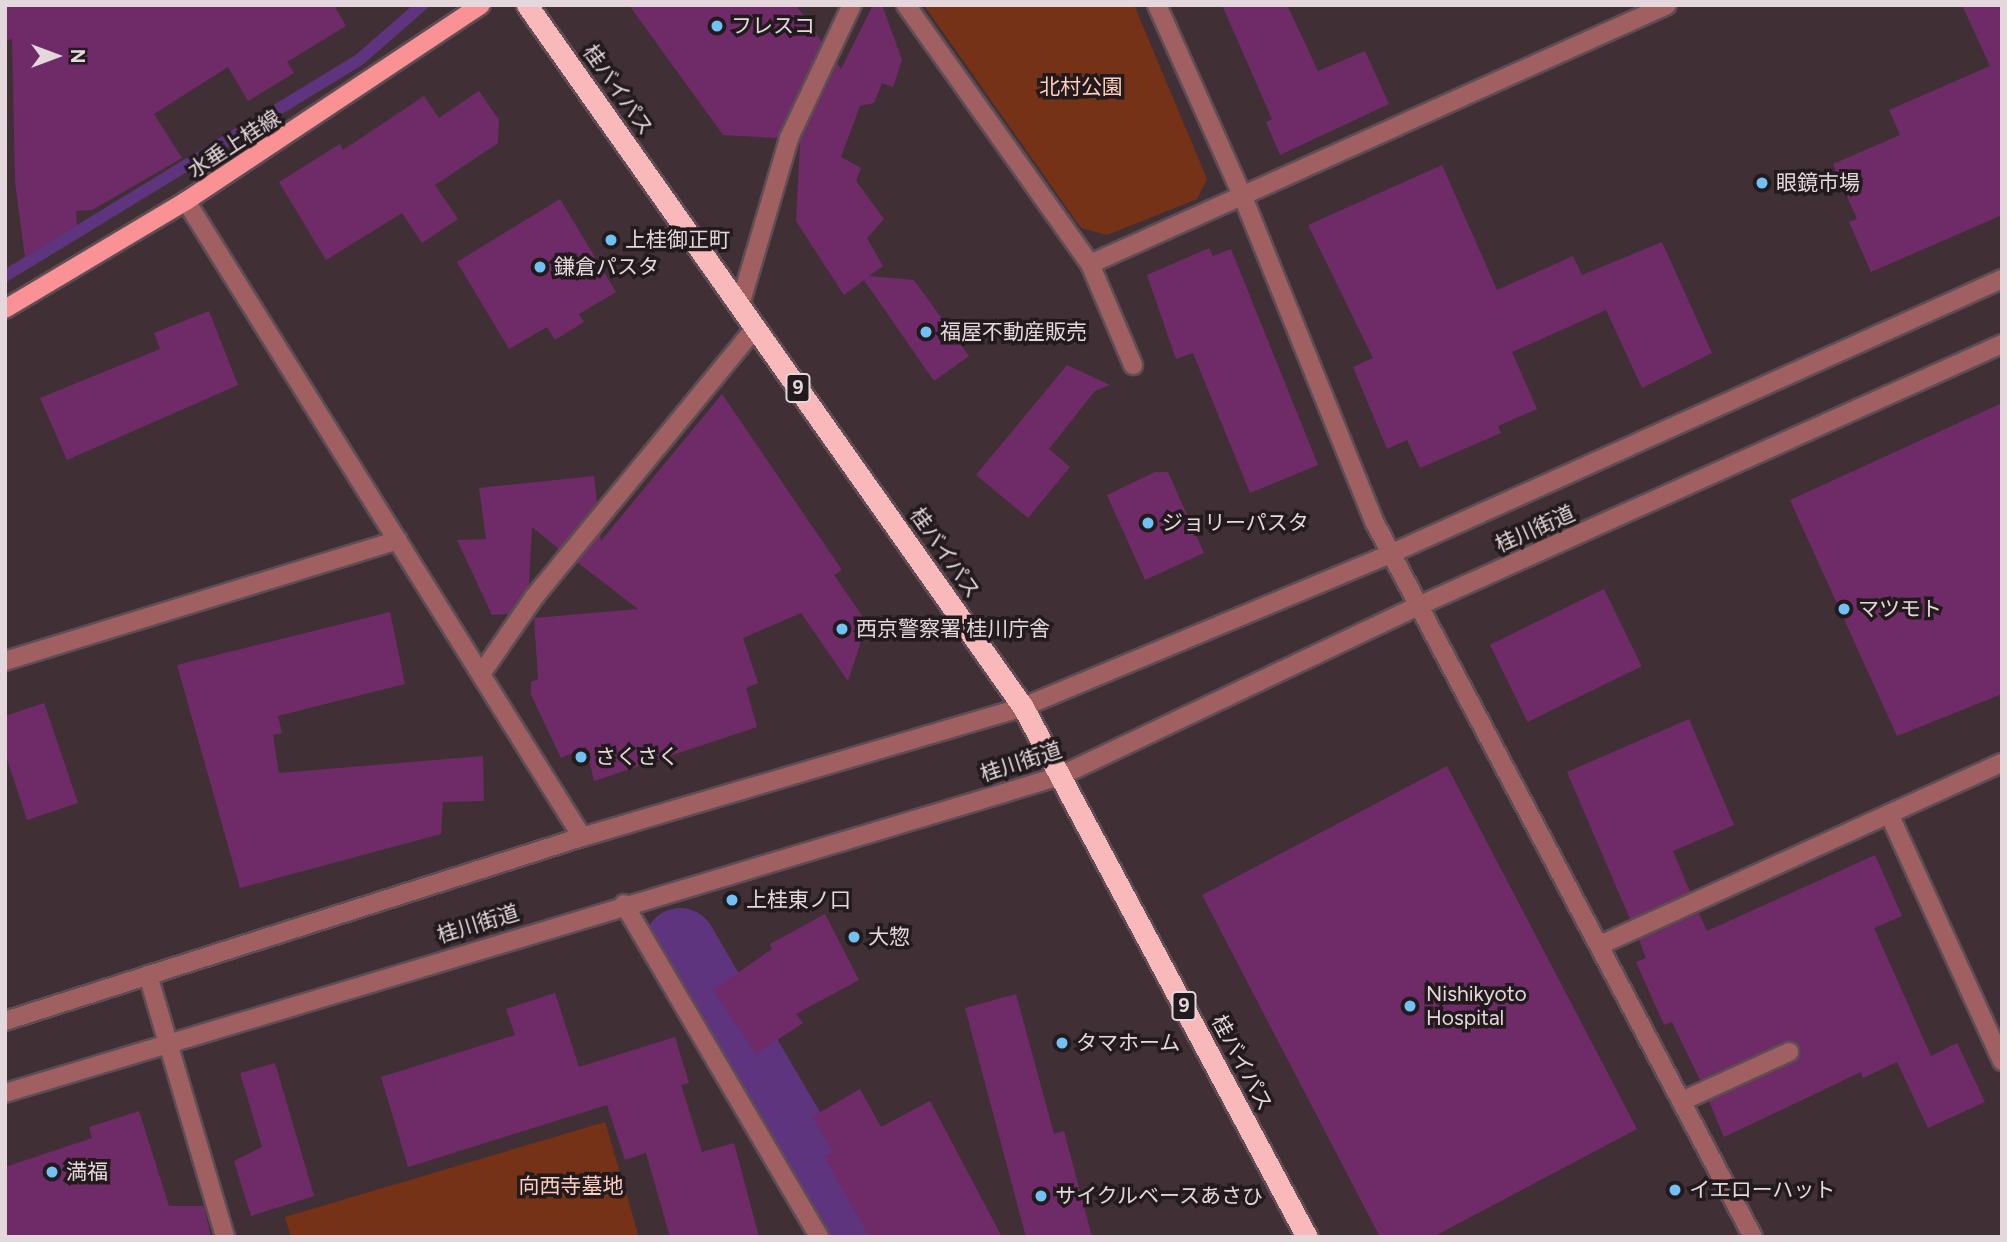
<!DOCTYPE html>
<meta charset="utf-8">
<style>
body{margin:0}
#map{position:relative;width:2007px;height:1242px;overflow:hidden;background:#412f36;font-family:Figtree,"Noto Sans JP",sans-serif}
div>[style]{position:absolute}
.green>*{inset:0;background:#763216}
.stream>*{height:12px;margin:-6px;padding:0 6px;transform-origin:6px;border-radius:6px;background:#5f347e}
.river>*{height:72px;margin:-36px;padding:0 36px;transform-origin:36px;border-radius:36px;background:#5f347e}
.building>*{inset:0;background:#6f2b68;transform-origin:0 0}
.roads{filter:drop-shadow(2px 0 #5e4d54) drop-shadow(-2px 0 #5e4d54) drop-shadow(0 2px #5e4d54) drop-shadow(0 -2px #5e4d54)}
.minor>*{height:18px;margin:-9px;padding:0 9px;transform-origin:9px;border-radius:9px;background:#a06062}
.major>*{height:18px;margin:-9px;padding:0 9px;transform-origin:9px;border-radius:9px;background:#f99195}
.highway>*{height:21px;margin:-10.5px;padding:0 10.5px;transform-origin:10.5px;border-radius:10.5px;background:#f9b9ba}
.dots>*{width:19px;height:19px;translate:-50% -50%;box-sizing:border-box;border:4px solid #221a1d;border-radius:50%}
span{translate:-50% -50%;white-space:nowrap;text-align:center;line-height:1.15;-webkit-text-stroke:7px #221a1d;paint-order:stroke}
.shield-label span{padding:2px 5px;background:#221a1d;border:2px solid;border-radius:5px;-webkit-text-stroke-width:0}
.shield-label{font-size:19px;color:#e4d8dc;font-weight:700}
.poi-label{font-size:21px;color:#e4d8dc}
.left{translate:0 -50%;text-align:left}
.park-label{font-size:21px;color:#ffcdbb}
.street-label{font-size:21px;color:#e4d8dc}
.frame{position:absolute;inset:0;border:7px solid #e4d8dc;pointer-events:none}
.north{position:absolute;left:21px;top:21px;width:70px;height:70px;-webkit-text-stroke:5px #221a1d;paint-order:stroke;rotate:90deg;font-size:19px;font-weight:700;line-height:28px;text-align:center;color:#e4d8dc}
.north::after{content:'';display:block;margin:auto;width:24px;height:32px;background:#e4d8dc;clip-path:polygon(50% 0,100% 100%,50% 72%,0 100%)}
</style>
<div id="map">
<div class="green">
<i style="clip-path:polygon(924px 5px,1134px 5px,1207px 179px,1197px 199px,1107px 235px,1081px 228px)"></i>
<i style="clip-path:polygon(605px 1122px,639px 1237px,291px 1237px,285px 1217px)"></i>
</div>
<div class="stream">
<i style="left:5px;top:276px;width:415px;rotate:-31.4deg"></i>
<i style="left:359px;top:60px;width:84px;rotate:-41.1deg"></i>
</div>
<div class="river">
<i style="left:680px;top:944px;width:339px;rotate:59.7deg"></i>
</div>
<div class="building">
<i style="clip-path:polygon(5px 5px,334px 5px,346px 26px,287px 62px,294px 73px,248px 101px,228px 67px,154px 114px,182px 158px,92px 210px,76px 211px,77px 225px,25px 257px,15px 182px,12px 39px,5px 41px)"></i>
<i style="clip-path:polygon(629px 5px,796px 5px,822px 42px,777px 138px,723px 135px)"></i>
<i style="clip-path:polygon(873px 5px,882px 5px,902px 60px,893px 87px,882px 83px,874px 103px,860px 106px,841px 157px,861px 168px,856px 181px,884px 219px,867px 238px,883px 266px,869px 276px,914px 280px,969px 356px,934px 381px,864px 280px,844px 295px,796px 221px,800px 142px,837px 63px,841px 69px)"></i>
<i style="clip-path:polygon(1222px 5px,1287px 5px,1318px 71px,1365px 51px,1389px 104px,1280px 155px,1266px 122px,1272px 119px)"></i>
<i style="clip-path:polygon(1962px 5px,2002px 5px,2002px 215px,1871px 272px,1849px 222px,1857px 219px,1833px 164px,1900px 135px,1889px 110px,1990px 66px)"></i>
<i style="clip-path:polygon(479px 91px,499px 120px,498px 143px,435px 185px,458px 219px,422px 243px,402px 213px,326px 260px,279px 182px,340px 144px,343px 150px,424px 96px,439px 118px)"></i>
<i style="clip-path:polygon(1442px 165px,1497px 290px,1573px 256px,1582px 275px,1662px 242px,1712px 353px,1642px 388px,1606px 310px,1512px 352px,1537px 409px,1498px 426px,1501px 433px,1420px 468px,1407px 440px,1387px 449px,1353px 367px,1373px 358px,1308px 225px)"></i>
<i style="clip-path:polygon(560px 199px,616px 292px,579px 314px,584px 322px,555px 340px,547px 327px,509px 349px,457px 262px)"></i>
<i style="clip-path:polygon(1209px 248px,1213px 256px,1231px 249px,1318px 465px,1250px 493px,1193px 353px,1176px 359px,1147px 275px)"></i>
<i style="clip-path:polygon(209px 311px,238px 385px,67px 460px,40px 398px,160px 349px,154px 333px)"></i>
<i style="clip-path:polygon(1067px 365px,1110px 385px,1095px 391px,1049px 449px,1070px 467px,1028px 518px,976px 475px)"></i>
<i style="clip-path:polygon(722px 394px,842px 570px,834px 575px,867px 623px,848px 681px,801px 613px,743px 638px,758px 683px,746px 688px,757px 727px,594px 781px,586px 747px,561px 758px,531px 695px,531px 682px,538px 679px,534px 618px,638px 609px,577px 562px,600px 534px,601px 541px)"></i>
<i style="clip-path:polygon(2002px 403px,2002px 694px,1897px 736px,1790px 500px)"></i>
<i style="clip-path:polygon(1155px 472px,1168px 472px,1204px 553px,1145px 580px,1107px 495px)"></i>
<i style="clip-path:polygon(594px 476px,597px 503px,559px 549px,532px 527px,529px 585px,509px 614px,492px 615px,457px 540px,486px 539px,479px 488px)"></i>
<i style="left:1604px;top:589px;width:86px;height:127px;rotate:64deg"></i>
<i style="clip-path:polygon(390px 612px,405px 684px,278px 716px,282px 733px,273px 735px,279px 773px,483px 756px,484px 801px,443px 802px,441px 834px,240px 888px,177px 665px)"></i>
<i style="clip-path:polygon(44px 703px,78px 803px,27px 820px,5px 753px,5px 716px)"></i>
<i style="clip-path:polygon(1689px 719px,1734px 825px,1673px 851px,1690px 892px,1630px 919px,1567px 772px)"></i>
<i style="clip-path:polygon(1447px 766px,1637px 1129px,1433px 1237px,1380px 1237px,1202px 895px)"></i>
<i style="clip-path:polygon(1875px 855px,1902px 916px,1874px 928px,1931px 1056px,1957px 1043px,1985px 1102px,1928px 1128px,1897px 1062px,1863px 1078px,1861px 1072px,1724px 1137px,1709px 1101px,1794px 1062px,1800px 1048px,1784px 1042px,1700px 1080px,1672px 1022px,1664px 1025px,1636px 962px,1646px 958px,1639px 940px,1699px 913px,1707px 931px)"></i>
<i style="clip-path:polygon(825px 914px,859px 980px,796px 1014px,803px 1023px,756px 1054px,713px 990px,772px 949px,770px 944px)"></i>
<i style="clip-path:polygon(555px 993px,579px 1067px,675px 1037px,689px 1083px,681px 1085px,702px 1152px,734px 1143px,759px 1237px,670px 1237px,646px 1153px,625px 1160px,607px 1105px,408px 1167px,381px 1077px,515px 1035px,506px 1009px)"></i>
<i style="clip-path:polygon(1016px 994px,1054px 1134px,1064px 1131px,1092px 1237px,1026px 1237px,965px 1008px)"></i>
<i style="clip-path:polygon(275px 1063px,314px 1196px,251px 1216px,234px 1161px,262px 1147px,240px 1073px)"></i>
<i style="clip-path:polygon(860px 1089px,881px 1127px,930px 1101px,1002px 1237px,869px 1237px,824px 1157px,833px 1152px,812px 1117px)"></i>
<i style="clip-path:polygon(139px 1111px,169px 1206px,204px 1206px,211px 1237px,5px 1237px,5px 1167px,92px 1138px,89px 1127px)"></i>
</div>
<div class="roads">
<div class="minor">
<i style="left:906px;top:5px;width:318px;rotate:54.6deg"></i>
<i style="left:1090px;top:264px;width:632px;rotate:-24.17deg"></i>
<i style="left:1157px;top:5px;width:210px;rotate:65.9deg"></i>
<i style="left:1243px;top:197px;width:352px;rotate:68deg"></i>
<i style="left:1375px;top:523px;width:808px;rotate:62.1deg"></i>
<i style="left:186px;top:201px;width:749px;rotate:58.09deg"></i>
<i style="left:1090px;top:264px;width:110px;rotate:66.9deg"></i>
<i style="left:740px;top:305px;width:174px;rotate:-73.6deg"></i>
<i style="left:789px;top:138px;width:147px;rotate:-64.7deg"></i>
<i style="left:5px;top:661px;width:411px;rotate:-17.1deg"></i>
<i style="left:481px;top:674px;width:95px;rotate:-55.3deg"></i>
<i style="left:535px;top:596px;width:348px;rotate:-50.6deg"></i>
<i style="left:1889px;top:814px;width:272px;rotate:65.4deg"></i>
<i style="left:624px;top:904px;width:386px;rotate:59.6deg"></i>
<i style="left:1600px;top:945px;width:441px;rotate:-24.4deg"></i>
<i style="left:148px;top:975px;width:273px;rotate:73.6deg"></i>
<i style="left:5px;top:1021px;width:606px;rotate:-17.69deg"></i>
<i style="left:582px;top:837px;width:460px;rotate:-16.4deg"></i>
<i style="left:1023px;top:707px;width:398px;rotate:-22.6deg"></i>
<i style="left:1390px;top:554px;width:671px;rotate:-24.2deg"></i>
<i style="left:5px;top:1093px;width:1102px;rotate:-16.72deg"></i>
<i style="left:1060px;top:776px;width:394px;rotate:-25.4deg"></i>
<i style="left:1416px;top:607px;width:642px;rotate:-24.17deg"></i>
<i style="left:1682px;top:1101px;width:118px;rotate:-24.6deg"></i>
</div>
<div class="major">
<i style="left:5px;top:309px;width:211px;rotate:-30.8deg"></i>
<i style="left:186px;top:201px;width:354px;rotate:-33.6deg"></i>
</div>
<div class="highway">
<i style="left:527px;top:5px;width:860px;rotate:54.76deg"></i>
<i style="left:1023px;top:707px;width:601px;rotate:61.82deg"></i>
</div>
</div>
<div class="dots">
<i style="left:717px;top:26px;background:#72c1f5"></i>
<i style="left:1762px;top:183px;background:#72c1f5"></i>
<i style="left:611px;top:240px;background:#72c1f5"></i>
<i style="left:540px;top:267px;background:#72c1f5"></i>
<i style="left:926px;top:332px;background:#72c1f5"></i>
<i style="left:1148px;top:523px;background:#72c1f5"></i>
<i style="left:1844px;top:609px;background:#72c1f5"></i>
<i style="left:842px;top:629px;background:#72c1f5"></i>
<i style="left:581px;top:757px;background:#72c1f5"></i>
<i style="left:732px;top:900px;background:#72c1f5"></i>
<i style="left:854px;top:937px;background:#72c1f5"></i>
<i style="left:1410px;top:1006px;background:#72c1f5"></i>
<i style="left:1062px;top:1043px;background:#72c1f5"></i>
<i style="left:52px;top:1172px;background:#72c1f5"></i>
<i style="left:1675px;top:1190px;background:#72c1f5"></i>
<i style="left:1041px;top:1196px;background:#72c1f5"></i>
</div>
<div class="shield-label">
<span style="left:798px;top:388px">9</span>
<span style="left:1184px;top:1006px">9</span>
</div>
<div class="poi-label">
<span class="left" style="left:731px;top:26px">フレスコ</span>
<span class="left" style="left:1776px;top:183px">眼鏡市場</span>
<span class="left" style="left:625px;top:240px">上桂御正町</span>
<span class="left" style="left:554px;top:267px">鎌倉パスタ</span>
<span class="left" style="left:940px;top:332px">福屋不動産販売</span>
<span class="left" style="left:1162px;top:523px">ジョリーパスタ</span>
<span class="left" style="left:1858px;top:609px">マツモト</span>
<span class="left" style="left:856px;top:629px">西京警察署 桂川庁舎</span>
<span class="left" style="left:595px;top:757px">さくさく</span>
<span class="left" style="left:746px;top:900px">上桂東ノ口</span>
<span class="left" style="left:868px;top:937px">大惣</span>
<span class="left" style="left:1426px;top:1006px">Nishikyoto<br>Hospital</span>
<span class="left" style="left:1076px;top:1043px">タマホーム</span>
<span class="left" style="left:66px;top:1172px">満福</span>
<span class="left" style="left:1689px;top:1190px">イエローハット</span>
<span class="left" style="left:1055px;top:1196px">サイクルベースあさひ</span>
</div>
<div class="park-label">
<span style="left:1081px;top:87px">北村公園</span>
<span style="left:571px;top:1186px">向西寺墓地</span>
</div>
<div class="street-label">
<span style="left:618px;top:90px;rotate:55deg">桂バイパス</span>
<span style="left:234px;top:144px;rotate:-33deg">水垂上桂線</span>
<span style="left:1535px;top:529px;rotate:-24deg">桂川街道</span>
<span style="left:945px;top:553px;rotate:55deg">桂バイパス</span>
<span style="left:1021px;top:762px;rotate:-18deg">桂川街道</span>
<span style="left:478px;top:924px;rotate:-17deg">桂川街道</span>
<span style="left:1242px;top:1063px;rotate:62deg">桂バイパス</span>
</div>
<div class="frame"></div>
<div class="north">N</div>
</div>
